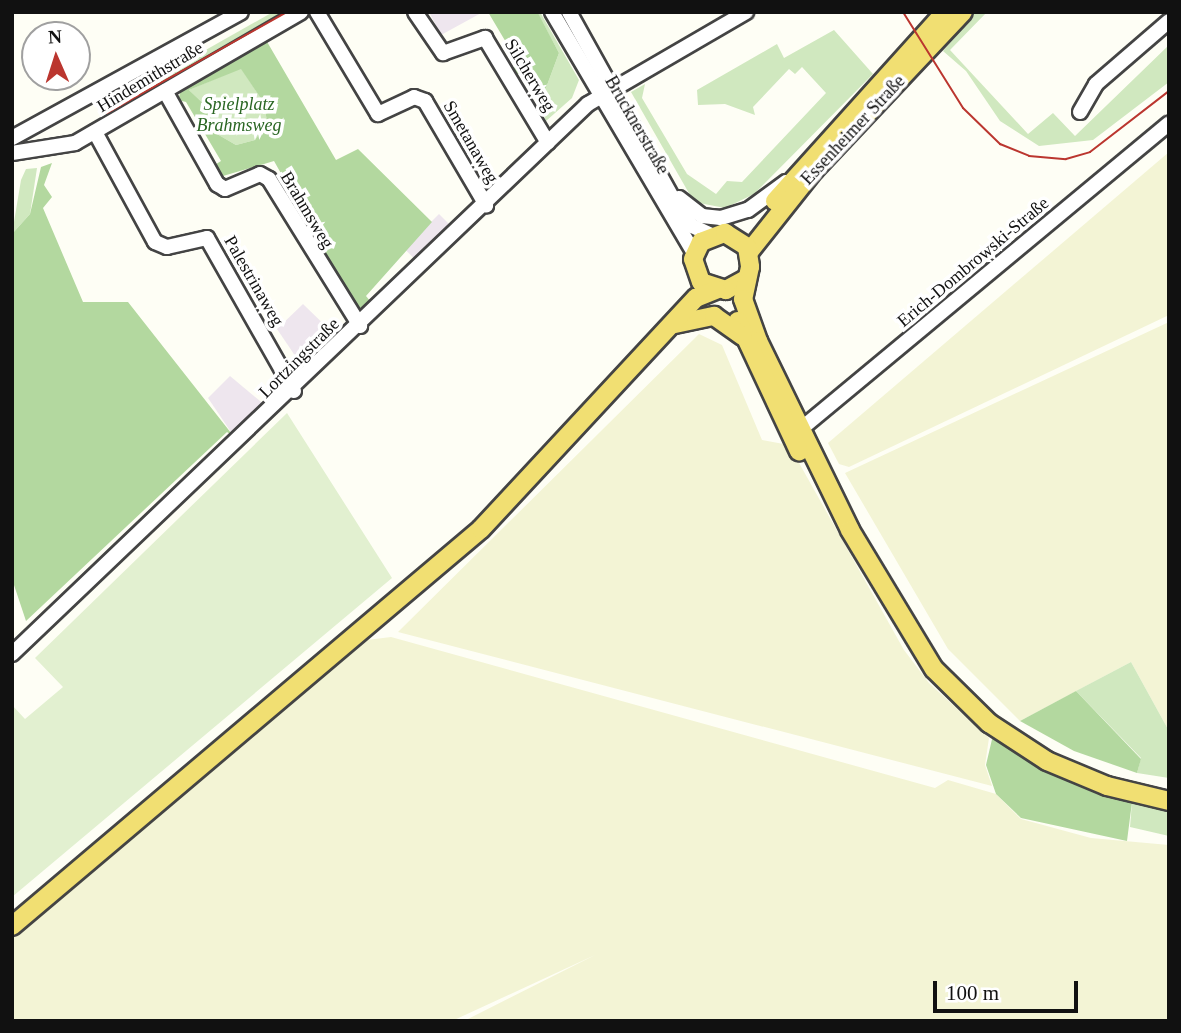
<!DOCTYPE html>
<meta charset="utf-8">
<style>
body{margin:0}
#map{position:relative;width:1181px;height:1033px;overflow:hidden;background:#fefef5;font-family:Georgia,serif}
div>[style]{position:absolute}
.industrial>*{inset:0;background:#eee6ee;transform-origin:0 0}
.farmland>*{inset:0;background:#f3f4d5}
.green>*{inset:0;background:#d0e8bf}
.forest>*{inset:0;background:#b3d89f}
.pitch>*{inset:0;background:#e2f0d0}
.roads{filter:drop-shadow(2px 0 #444) drop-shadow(-2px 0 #444) drop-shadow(0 2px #444) drop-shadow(0 -2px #444)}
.minor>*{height:14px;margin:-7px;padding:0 7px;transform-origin:7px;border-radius:7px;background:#fff}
.major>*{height:18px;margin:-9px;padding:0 9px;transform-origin:9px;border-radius:9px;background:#f1df72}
.tram>*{height:2px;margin:-1px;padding:0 1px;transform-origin:1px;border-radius:1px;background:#bb362f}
span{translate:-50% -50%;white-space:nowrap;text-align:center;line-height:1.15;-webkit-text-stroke:7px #fff;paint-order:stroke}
.street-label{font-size:18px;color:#111}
.park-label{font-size:18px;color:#2a6623;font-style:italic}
.frame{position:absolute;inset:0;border:14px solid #111;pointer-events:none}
.north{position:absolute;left:21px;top:21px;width:70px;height:70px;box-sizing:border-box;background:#fff;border:2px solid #a0a0a0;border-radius:50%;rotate:357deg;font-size:19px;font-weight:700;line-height:28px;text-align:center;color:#111}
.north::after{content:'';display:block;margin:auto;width:24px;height:32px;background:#bb362f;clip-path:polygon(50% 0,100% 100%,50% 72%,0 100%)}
.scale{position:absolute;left:933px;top:981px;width:145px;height:32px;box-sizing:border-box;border:4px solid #111;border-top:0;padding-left:9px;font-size:21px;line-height:24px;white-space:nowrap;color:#111;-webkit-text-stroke:5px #fff;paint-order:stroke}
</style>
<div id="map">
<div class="industrial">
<i style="clip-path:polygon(429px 12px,483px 12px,441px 35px)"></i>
<i style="left:439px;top:214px;width:17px;height:49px;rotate:45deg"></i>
<i style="clip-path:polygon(303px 304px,337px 337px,304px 369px,277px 329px)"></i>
<i style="clip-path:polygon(230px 376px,266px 406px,235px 438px,208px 398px)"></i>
</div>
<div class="farmland">
<i style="clip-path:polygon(1169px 152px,1169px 315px,849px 467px,839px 464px,828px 443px)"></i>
<i style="clip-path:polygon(1169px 322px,1169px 731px,1131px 662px,1020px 721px,948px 649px,845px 473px)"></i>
<i style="clip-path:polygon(699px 334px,722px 345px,762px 440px,789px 445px,904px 650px,929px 683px,989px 738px,985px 765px,992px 786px,398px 632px)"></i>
<i style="clip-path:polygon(391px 637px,935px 788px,948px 780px,996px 794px,1021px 819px,1091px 838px,1169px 845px,1169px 1021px,464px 1021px,595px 955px,452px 1021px,12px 1021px,12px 934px,367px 640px)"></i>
</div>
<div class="green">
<i style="clip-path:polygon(273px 12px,292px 12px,141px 101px,135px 90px)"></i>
<i style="clip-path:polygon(537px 12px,540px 12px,579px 80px,572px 98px,546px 121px,535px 93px,546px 88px,559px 53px)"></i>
<i style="clip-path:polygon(976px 12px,987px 12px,950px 50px,1028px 134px,1053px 113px,1075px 136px,1169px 45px,1169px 82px,1093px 140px,1039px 146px,1000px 121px,966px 71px,943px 51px)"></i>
<i style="clip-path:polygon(834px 30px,873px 74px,754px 194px,725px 208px,694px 202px,631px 92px,645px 84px,642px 98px,687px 174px,716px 194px,727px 181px,742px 182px,826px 93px,802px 67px,795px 74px,789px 69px,753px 107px,755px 115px,725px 104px,698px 105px,697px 90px,777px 44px,784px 58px)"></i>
<i style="clip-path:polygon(241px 68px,264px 103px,267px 122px,255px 140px,236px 145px,217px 134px,208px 108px,189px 90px)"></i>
<i style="clip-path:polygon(37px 168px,30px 214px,12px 234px,21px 180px,26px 169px)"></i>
<i style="clip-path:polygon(1131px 662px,1169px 731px,1169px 778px,1137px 773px,1141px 758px,1076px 691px)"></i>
<i style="clip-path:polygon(1132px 802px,1169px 808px,1169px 836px,1130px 827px)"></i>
</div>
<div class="forest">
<i style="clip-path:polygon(488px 12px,538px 13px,559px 53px,546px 88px,535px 93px,523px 72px,515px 75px,511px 69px,519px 64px)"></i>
<i style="clip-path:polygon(evenodd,266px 40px,336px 160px,358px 149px,432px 222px,366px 296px,371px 302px,360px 313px,345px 302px,350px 296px,274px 161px,223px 176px,213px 166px,221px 161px,186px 102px,178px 100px,182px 87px,266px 40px,241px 69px,264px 103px,267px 122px,255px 140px,236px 145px,217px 134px,208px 108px,189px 90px,241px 69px)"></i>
<i style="clip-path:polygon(52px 163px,44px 185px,52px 197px,43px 208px,83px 302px,128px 302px,235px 438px,227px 432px,26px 621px,12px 579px,12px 234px,30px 214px,41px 167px)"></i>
<i style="clip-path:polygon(1076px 691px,1141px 759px,1137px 773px,1074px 751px,1020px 721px)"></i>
<i style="clip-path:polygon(993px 735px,1073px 781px,1132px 802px,1127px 841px,1021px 818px,996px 794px,986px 765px)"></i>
</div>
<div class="pitch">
<i style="clip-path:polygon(287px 413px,392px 578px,12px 897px,12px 705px,25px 719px,63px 687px,35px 658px)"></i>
</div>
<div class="roads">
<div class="minor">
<i style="left:317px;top:12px;width:119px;rotate:59.1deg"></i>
<i style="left:378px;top:114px;width:40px;rotate:-25deg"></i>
<i style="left:414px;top:97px;width:12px;rotate:20deg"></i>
<i style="left:425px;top:101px;width:121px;rotate:59.6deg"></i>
<i style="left:415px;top:12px;width:50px;rotate:55.7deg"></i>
<i style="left:443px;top:53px;width:45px;rotate:-19.7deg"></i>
<i style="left:485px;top:38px;width:122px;rotate:59deg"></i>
<i style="left:552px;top:12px;width:280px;rotate:59.5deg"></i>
<i style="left:569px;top:12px;width:220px;rotate:60.9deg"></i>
<i style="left:676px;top:204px;width:27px;rotate:54deg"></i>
<i style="left:692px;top:226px;width:21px;rotate:25deg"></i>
<i style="left:165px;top:91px;width:107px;rotate:60.8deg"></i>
<i style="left:217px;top:184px;width:9px;rotate:32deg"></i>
<i style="left:225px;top:189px;width:38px;rotate:-23deg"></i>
<i style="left:260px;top:174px;width:10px;rotate:29deg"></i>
<i style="left:269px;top:179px;width:173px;rotate:58.2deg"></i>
<i style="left:1080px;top:112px;width:32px;rotate:-60deg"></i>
<i style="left:1096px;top:84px;width:96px;rotate:-40.8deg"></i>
<i style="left:95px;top:132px;width:125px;rotate:61.4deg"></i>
<i style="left:155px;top:242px;width:13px;rotate:23deg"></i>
<i style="left:167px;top:247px;width:41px;rotate:-12.7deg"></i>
<i style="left:207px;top:238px;width:176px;rotate:60.4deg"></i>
<i style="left:12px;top:138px;width:261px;rotate:-28.8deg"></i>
<i style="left:12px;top:153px;width:64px;rotate:-9deg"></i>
<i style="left:75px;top:143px;width:261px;rotate:-30.1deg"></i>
<i style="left:679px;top:198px;width:29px;rotate:38deg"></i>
<i style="left:702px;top:216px;width:19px;rotate:6deg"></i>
<i style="left:721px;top:218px;width:28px;rotate:-17deg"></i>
<i style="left:748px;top:210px;width:47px;rotate:-36.4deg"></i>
<i style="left:801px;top:429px;width:478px;rotate:-39.7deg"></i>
<i style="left:12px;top:654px;width:796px;rotate:-43.68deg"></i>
<i style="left:588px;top:104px;width:183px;rotate:-30.2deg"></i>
</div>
<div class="major">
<i style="left:775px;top:201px;width:254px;rotate:-48deg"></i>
<i style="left:749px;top:252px;width:105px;rotate:-51.6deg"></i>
<i style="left:814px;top:170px;width:217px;rotate:-46.7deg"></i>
<i style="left:744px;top:280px;width:21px;rotate:151deg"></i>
<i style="left:726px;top:290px;width:26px;rotate:-162deg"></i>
<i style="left:701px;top:282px;width:24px;rotate:-109deg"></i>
<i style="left:693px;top:259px;width:19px;rotate:-65deg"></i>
<i style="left:701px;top:242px;width:26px;rotate:-21deg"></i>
<i style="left:725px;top:233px;width:26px;rotate:32deg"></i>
<i style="left:747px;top:247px;width:20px;rotate:81deg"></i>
<i style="left:750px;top:267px;width:33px;rotate:102deg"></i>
<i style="left:743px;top:299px;width:45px;rotate:70.3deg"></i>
<i style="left:758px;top:341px;width:210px;rotate:64deg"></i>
<i style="left:850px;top:530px;width:162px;rotate:58.9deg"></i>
<i style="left:934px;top:669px;width:77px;rotate:44.5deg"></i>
<i style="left:989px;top:723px;width:69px;rotate:33.2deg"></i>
<i style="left:1047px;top:761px;width:65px;rotate:22.6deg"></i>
<i style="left:1107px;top:786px;width:64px;rotate:13.6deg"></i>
<i style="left:738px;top:321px;width:144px;rotate:64.9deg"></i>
<i style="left:675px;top:324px;width:40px;rotate:-12deg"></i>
<i style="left:714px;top:316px;width:35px;rotate:35deg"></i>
<i style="left:12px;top:926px;width:614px;rotate:-40.25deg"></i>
<i style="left:481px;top:529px;width:316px;rotate:-47.1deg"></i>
<i style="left:696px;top:298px;width:22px;rotate:-22deg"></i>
</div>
</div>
<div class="tram">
<i style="left:903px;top:12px;width:113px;rotate:58deg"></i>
<i style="left:963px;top:108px;width:52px;rotate:44.2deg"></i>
<i style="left:1000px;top:144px;width:31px;rotate:22deg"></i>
<i style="left:1029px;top:156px;width:37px;rotate:5deg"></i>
<i style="left:1066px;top:159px;width:25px;rotate:-16deg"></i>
<i style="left:1090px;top:152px;width:100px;rotate:-37.7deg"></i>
<i style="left:107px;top:113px;width:206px;rotate:-29.3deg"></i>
</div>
<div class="street-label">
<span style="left:530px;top:75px;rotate:59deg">Silcherweg</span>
<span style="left:150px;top:77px;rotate:-31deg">Hindemithstraße</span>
<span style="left:637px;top:125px;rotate:60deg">Brucknerstraße</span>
<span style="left:853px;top:130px;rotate:-47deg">Essenheimer Straße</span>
<span style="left:471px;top:142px;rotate:60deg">Smetanaweg</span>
<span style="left:307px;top:210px;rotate:59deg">Brahmsweg</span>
<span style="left:973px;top:262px;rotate:-40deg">Erich-Dombrowski-Straße</span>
<span style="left:254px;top:281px;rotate:60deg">Palestrinaweg</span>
<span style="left:299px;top:358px;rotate:-45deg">Lortzingstraße</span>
</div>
<div class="park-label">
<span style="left:239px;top:115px">Spielplatz<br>Brahmsweg</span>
</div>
<div class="frame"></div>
<div class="north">N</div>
<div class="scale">100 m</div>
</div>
